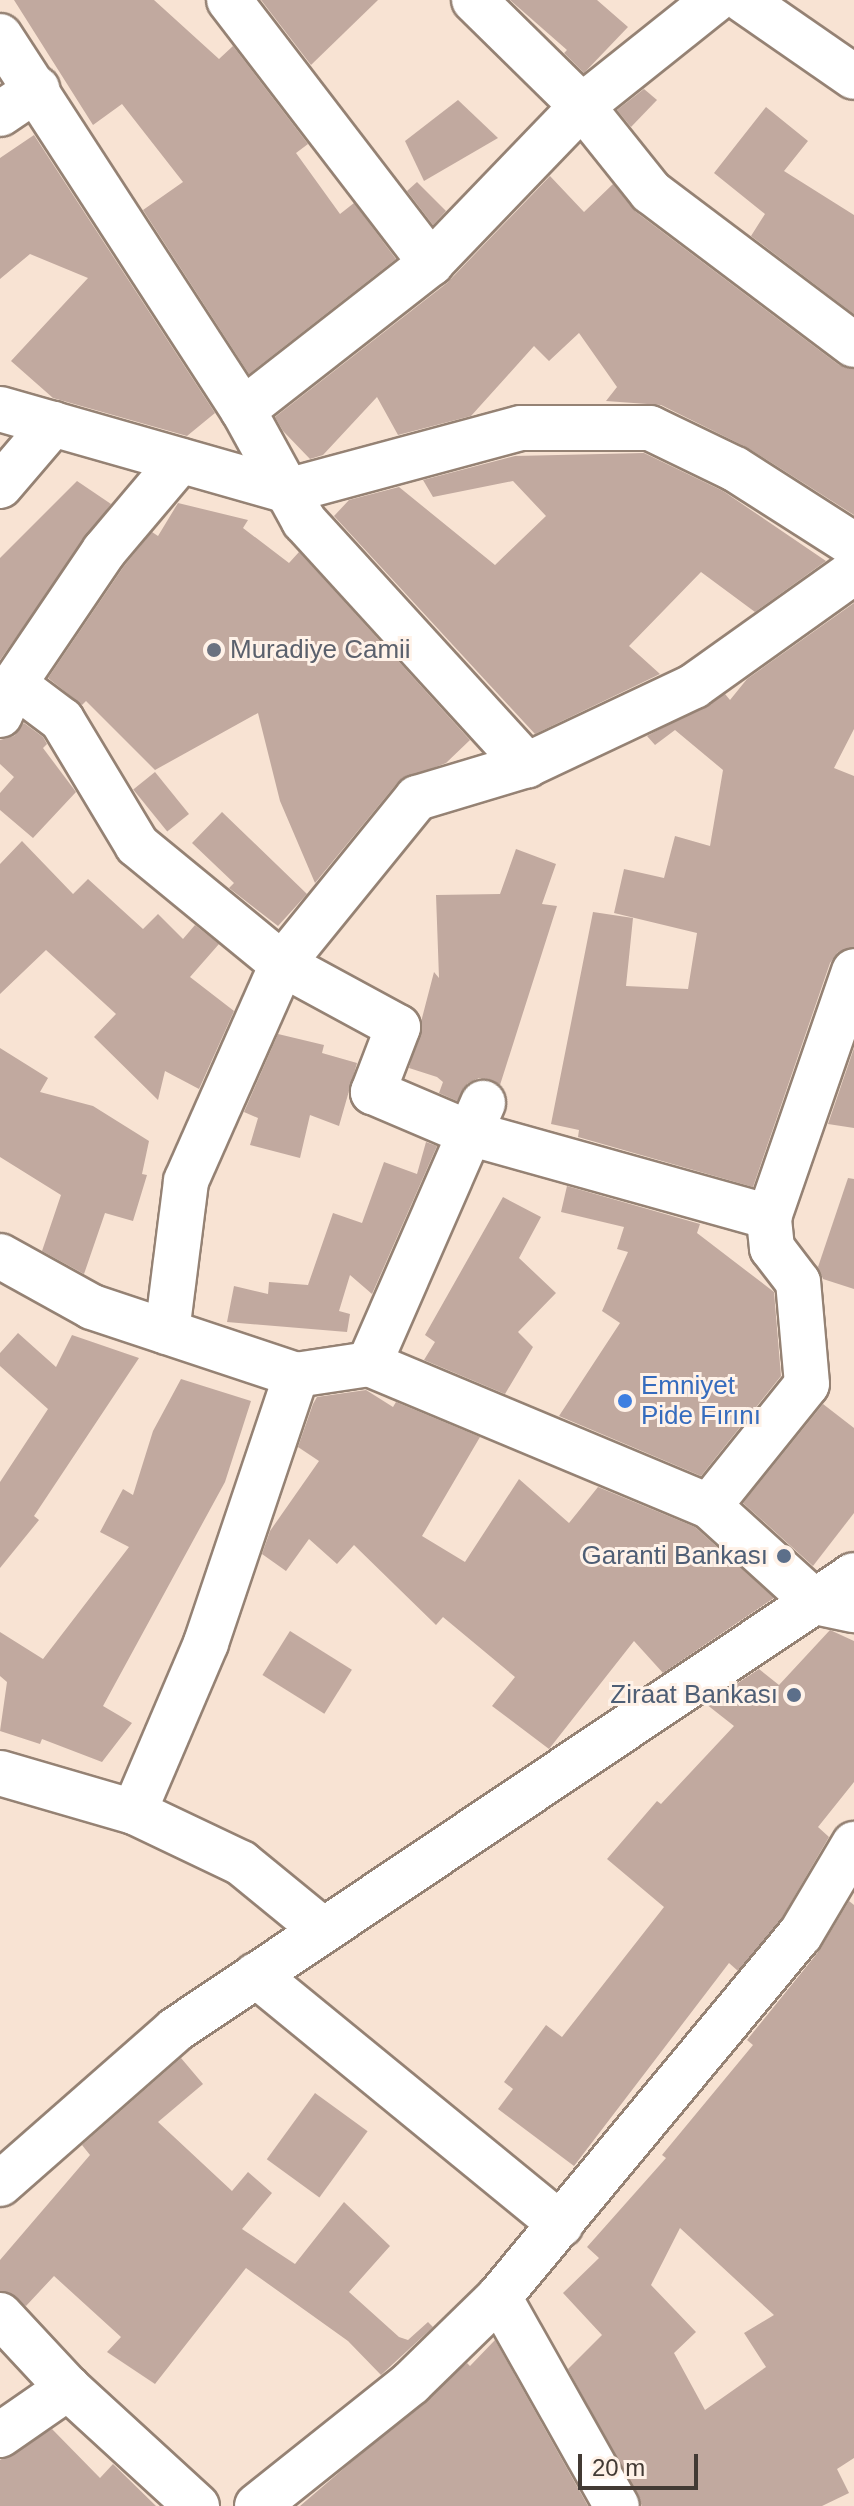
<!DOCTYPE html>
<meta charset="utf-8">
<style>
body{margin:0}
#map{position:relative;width:854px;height:2506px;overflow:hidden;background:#f8e3d3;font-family:Arial,sans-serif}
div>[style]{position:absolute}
.building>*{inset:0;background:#c1a99f;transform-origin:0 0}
.roads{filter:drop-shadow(2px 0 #958274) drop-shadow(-2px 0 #958274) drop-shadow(0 2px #958274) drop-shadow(0 -2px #958274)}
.minor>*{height:44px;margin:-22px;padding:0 22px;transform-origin:22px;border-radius:22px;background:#fff}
.tertiary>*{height:44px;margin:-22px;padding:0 22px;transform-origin:22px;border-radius:22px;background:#fff}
.secondary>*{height:44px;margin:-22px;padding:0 22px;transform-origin:22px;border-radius:22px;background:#fff}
.dots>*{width:22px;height:22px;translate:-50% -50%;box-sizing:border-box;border:4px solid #fff2e8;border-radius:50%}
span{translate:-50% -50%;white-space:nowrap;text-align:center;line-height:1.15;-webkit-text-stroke:6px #fff2e8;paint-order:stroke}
.worship-label{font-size:26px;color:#5b616d}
.left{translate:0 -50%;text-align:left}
.shop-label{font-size:26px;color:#366cbe}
.service-label{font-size:26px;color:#4e5e75}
.right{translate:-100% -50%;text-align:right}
.scale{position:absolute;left:578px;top:2454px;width:120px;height:36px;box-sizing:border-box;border:4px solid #423a34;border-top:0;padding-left:10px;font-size:24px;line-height:28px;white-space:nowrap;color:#423a34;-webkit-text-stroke:6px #fff2e8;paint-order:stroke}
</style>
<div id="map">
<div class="building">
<i style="clip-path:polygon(14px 0,154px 0,219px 59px,233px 46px,308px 144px,296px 153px,340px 214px,354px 203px,396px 259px,249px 374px,143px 210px,183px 182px,122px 104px,93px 125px)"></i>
<i style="clip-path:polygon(261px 0,378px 0,311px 65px)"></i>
<i style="clip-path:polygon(510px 0,597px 0,628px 27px,584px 73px,564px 53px,567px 50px)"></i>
<i style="clip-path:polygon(644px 89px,657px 100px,631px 127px,617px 110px)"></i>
<i style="clip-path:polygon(458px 100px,498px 138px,424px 181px,405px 141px)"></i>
<i style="clip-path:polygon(766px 107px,808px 141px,784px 171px,854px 215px,854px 314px,751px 236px,765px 214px,714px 173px)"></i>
<i style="clip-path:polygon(34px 135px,215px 413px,187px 436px,53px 398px,11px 361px,88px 278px,30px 254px,0 279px,0 158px)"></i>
<i style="clip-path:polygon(550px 176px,584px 212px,613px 184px,636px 212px,839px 365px,854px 369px,854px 515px,748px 448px,661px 405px,606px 401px,617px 387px,579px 333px,549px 361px,534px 346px,471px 416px,398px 435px,377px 397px,323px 455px,310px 459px,283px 431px,275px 417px,447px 283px)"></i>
<i style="clip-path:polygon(417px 182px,446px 211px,433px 225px,407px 191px)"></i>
<i style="clip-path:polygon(644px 453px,723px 491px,826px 561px,755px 612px,701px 572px,629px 646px,660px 674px,535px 734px,334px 516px,349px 500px,399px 487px,495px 565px,546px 516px,513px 481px,433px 497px,423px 480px,515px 456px)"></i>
<i style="clip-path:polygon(77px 481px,111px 504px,0 660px,0 558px)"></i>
<i style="clip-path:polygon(178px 503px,248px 520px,243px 528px,289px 563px,299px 552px,470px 740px,446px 763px,398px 782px,315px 883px,280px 801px,258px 713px,155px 770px,86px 701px,82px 705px,48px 678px,124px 566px,152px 532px,158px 536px)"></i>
<i style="clip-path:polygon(854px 603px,854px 729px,834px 768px,854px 776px,854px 947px,838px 952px,830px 963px,753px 1187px,578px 1137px,579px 1130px,551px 1124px,593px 912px,633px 918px,626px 986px,688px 989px,697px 933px,614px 913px,624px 869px,664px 878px,675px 836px,710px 846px,723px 770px,675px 730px,655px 745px,647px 736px,725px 694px,730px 700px,747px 679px)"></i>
<i style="clip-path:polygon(24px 723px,43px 737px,47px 744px,43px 748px,76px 792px,33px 838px,0 810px,0 793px,14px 777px,0 764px,0 740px,14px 736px)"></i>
<i style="left:155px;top:772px;width:54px;height:28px;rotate:51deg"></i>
<i style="clip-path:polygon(222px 812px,307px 894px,278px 926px,229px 888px,234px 883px,192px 843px)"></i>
<i style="clip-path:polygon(22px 841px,73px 894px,88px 879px,143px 929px,158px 914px,183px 939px,195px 925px,219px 944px,190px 977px,234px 1011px,199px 1089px,165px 1071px,158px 1100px,94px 1037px,116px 1014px,46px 950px,0 994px,0 864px)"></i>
<i style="clip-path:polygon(516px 849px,556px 864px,542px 904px,557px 906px,500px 1085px,479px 1078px,468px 1083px,457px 1101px,439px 1093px,443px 1082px,437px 1077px,409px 1068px,434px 972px,439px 978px,436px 895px,500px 894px)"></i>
<i style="clip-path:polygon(278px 1034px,324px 1045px,322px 1053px,357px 1063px,339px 1126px,310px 1115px,300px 1158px,250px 1145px,258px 1118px,244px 1112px)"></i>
<i style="clip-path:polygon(0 1048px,48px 1078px,40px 1092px,93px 1106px,149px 1141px,142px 1174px,147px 1175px,133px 1221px,105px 1213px,84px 1274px,42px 1251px,61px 1195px,0 1157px)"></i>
<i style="clip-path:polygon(854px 1048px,854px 1128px,828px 1124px)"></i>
<i style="clip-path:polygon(426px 1142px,437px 1146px,372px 1294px,350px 1275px,339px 1311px,350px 1314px,347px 1332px,227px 1322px,234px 1286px,268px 1294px,269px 1282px,308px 1285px,333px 1213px,362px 1223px,384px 1162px,417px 1174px)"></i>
<i style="clip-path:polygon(848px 1178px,854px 1179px,854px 1289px,823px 1279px,818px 1267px)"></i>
<i style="clip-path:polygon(567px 1186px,700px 1224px,697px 1233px,774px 1292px,781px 1376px,701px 1476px,559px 1416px,620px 1323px,602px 1311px,628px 1252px,617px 1249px,624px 1227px,561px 1212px)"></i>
<i style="clip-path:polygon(503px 1197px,541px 1217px,519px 1258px,556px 1293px,518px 1332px,533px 1347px,505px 1394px,424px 1360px,435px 1342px,425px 1335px)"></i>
<i style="clip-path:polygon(18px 1333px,56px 1367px,72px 1335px,139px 1358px,34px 1516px,39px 1520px,0 1568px,0 1482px,48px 1409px,0 1366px,0 1353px)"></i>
<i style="clip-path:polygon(181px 1379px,251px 1401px,225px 1482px,103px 1706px,132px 1723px,102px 1762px,42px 1739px,40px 1744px,0 1731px,7px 1682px,0 1676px,0 1632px,43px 1659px,129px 1547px,100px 1532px,123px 1489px,133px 1495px,153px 1431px)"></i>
<i style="clip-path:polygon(366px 1390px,393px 1407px,396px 1402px,480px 1437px,422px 1536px,465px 1562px,519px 1479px,569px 1523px,598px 1487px,695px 1527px,774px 1598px,663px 1673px,634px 1641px,549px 1749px,492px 1706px,515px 1677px,443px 1617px,436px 1625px,354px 1545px,337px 1564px,309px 1539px,286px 1571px,262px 1554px,270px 1531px,319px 1461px,298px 1447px,313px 1404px,317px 1397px)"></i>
<i style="clip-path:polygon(823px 1404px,854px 1428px,854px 1513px,813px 1566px,743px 1503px)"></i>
<i style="clip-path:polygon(830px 1630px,854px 1641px,854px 1782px,818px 1827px,829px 1837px,780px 1921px,738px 1971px,729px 1963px,574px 2166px,498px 2109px,513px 2089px,504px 2082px,546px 2025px,562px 2037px,664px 1907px,607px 1859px,657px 1801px,661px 1804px,734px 1726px,706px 1704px,759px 1669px,779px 1685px)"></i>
<i style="left:290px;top:1631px;width:73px;height:52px;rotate:32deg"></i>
<i style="clip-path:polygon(evenodd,849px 1901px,854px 1905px,854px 2458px,837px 2469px,849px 2493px,822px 2506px,642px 2506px,568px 2369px,602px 2335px,563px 2293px,599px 2258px,587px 2247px,666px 2158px,662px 2155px,753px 2045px,747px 2040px,819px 1951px,849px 1901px,680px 2228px,774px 2315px,744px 2333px,766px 2367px,705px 2410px,674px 2353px,696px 2332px,651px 2285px,680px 2228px)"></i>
<i style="clip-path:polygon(181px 2058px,203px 2084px,158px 2122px,232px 2191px,248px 2172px,272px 2193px,242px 2229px,295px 2264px,344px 2202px,390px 2246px,349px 2292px,399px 2337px,408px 2340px,428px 2322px,433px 2327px,381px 2375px,348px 2341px,246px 2268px,155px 2384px,107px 2352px,121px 2337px,54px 2276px,26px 2306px,0 2291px,0 2260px,90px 2155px,82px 2145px)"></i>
<i style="left:315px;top:2093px;width:65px;height:82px;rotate:36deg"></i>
<i style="clip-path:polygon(495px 2340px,588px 2506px,300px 2506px,467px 2363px,470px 2366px)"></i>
<i style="clip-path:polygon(52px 2429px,100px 2478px,113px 2464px,156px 2506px,0 2506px,0 2460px)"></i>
</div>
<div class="roads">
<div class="minor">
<i style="left:229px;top:0;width:332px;rotate:52.5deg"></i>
<i style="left:474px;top:0;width:151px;rotate:44.5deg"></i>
<i style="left:582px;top:106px;width:110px;rotate:51.3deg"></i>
<i style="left:651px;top:192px;width:254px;rotate:37deg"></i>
<i style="left:743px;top:0;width:135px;rotate:34.7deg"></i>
<i style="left:0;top:114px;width:45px;rotate:-34deg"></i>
<i style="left:0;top:409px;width:298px;rotate:15.9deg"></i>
<i style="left:287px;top:491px;width:242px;rotate:-15.1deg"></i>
<i style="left:521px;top:428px;width:129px"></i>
<i style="left:650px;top:428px;width:94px;rotate:25.8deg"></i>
<i style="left:735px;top:469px;width:141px;rotate:32.6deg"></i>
<i style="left:243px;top:410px;width:239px;rotate:-38deg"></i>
<i style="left:431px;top:263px;width:218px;rotate:-46.1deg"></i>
<i style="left:582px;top:106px;width:170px;rotate:-38.6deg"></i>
<i style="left:0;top:486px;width:82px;rotate:-49.5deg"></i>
<i style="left:14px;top:684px;width:60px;rotate:36.9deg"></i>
<i style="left:62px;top:720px;width:146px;rotate:59deg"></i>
<i style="left:137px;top:845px;width:188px;rotate:39.4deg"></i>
<i style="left:282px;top:964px;width:132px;rotate:28.5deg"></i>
<i style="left:398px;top:1027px;width:70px;rotate:111deg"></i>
<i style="left:373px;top:1092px;width:104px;rotate:23.1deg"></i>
<i style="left:469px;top:1133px;width:312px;rotate:15.6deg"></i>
<i style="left:0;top:715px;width:34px;rotate:-66deg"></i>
<i style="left:14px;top:684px;width:161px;rotate:-55.9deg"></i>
<i style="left:104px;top:551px;width:118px;rotate:-49.8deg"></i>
<i style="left:0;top:1256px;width:105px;rotate:29deg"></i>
<i style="left:92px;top:1307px;width:215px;rotate:18.4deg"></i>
<i style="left:296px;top:1375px;width:74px;rotate:-8.6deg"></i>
<i style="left:369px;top:1364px;width:368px;rotate:22.7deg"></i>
<i style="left:709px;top:1506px;width:143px;rotate:42.2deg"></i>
<i style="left:815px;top:1602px;width:40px;rotate:12deg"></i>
<i style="left:167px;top:1332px;width:152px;rotate:-82.8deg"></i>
<i style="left:186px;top:1181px;width:237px;rotate:-66.1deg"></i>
<i style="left:282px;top:964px;width:214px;rotate:-50.9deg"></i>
<i style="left:417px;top:798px;width:115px;rotate:-16.7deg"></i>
<i style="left:527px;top:765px;width:185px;rotate:-25.3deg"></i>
<i style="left:694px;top:686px;width:196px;rotate:-35.5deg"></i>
<i style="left:369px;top:1364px;width:285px;rotate:-66.4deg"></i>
<i style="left:709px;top:1506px;width:156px;rotate:-51.2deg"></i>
<i style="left:807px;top:1384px;width:102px;rotate:-95deg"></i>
<i style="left:798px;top:1282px;width:43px;rotate:-127.4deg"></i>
<i style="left:772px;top:1248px;width:31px;rotate:-96deg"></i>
<i style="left:769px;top:1217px;width:260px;rotate:-70.9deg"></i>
<i style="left:0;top:1773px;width:140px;rotate:16.2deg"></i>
<i style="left:134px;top:1812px;width:119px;rotate:25.5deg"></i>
<i style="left:241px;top:1863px;width:106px;rotate:39.3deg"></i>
<i style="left:134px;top:1812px;width:184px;rotate:-66.9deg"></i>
<i style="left:206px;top:1643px;width:283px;rotate:-71.4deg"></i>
<i style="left:256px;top:1975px;width:394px;rotate:39.3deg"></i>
<i style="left:499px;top:2297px;width:240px;rotate:60.6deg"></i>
<i style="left:0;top:2435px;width:83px;rotate:-34.7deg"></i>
<i style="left:257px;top:2506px;width:197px;rotate:-38.6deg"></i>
<i style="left:411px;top:2383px;width:123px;rotate:-44.3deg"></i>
<i style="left:499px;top:2297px;width:471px;rotate:-50.3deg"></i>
<i style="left:800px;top:1935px;width:106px;rotate:-59.3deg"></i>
</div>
<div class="tertiary">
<i style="left:0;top:36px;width:446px;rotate:57deg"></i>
<i style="left:243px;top:410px;width:127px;rotate:61.2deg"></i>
<i style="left:304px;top:521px;width:331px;rotate:47.6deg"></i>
<i style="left:0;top:2315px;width:100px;rotate:47deg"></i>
<i style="left:68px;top:2388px;width:175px;rotate:42.5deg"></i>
</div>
<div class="secondary">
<i style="left:0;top:2184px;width:233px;rotate:-41.3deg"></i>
<i style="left:175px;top:2030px;width:817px;rotate:-33.83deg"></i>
</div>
</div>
<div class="dots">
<i style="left:214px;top:650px;background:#6b7280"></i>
<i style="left:625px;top:1401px;background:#3f7fe0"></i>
<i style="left:784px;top:1556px;background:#5c6f8a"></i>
<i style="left:794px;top:1695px;background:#5c6f8a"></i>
</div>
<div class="worship-label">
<span class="left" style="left:230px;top:650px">Muradiye Camii</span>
</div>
<div class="shop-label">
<span class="left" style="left:641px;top:1401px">Emniyet<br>Pide Fırını</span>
</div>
<div class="service-label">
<span class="right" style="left:768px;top:1556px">Garanti Bankası</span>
<span class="right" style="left:778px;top:1695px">Ziraat Bankası</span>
</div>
<div class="scale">20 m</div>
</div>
